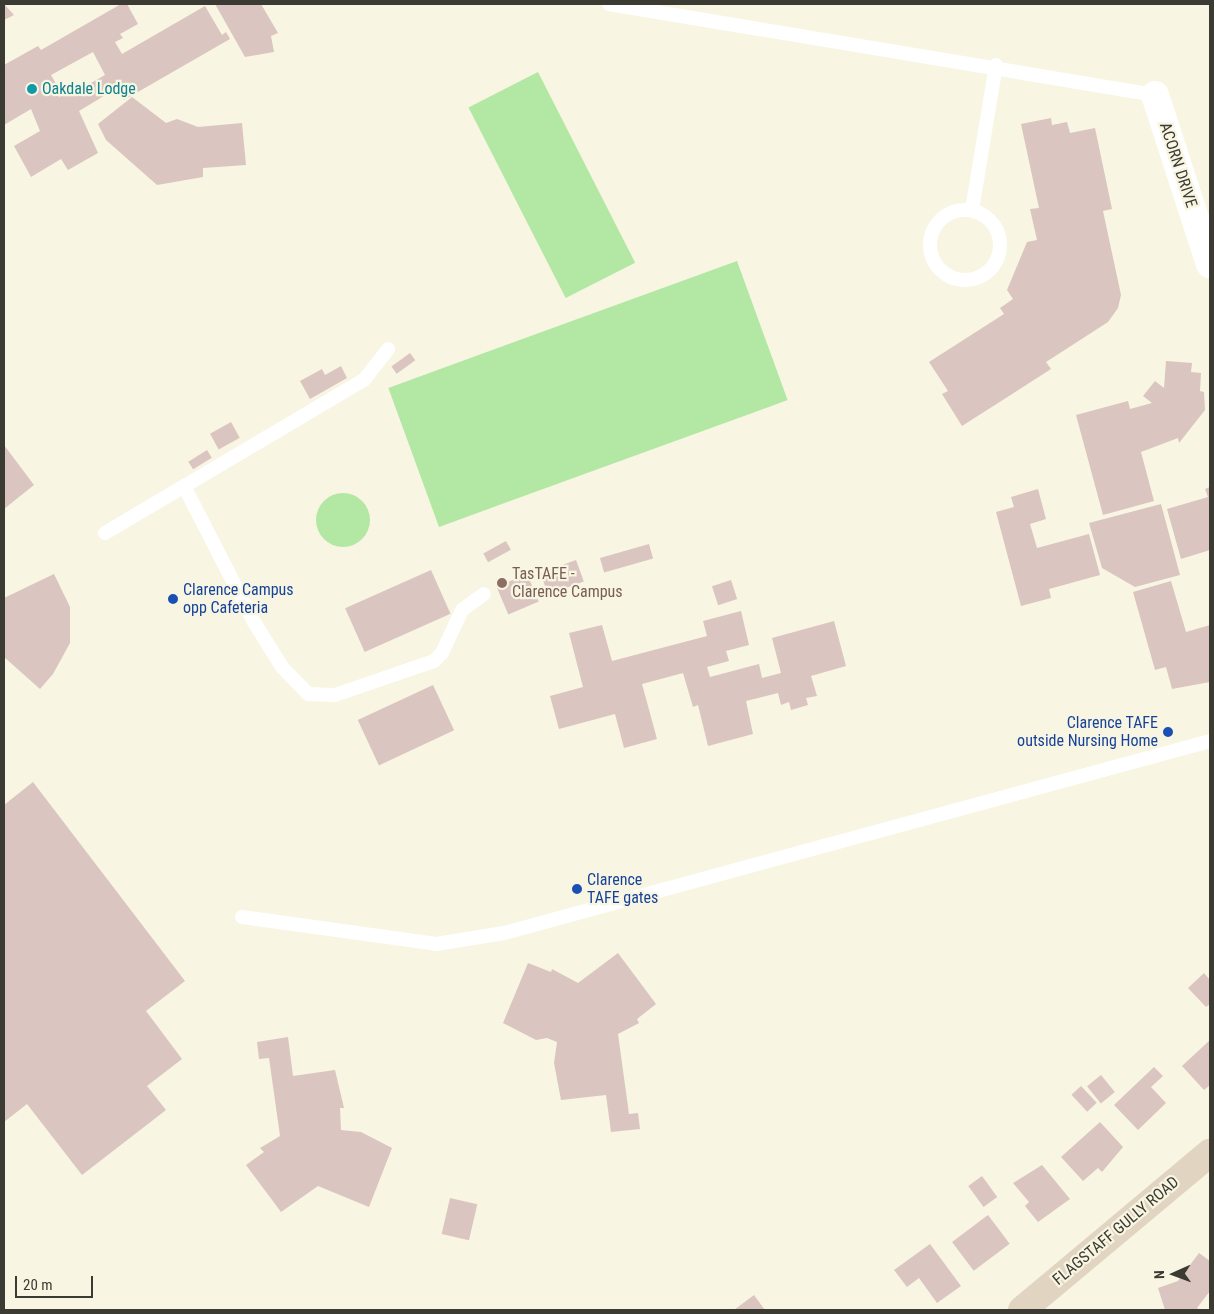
<!DOCTYPE html>
<style>
body{margin:0}
#map{position:relative;width:1214px;height:1314px;overflow:hidden;background:#f8f5e2;font-family:"Roboto Condensed",sans-serif}
div>[style]{position:absolute}
.green>*{inset:0;background:#b3e7a4;transform-origin:0 0}
.round{border-radius:50%}
.building>*{inset:0;background:#dac5c1;transform-origin:0 0}
.lane>*{height:14px;margin:-7px;padding:0 7px;transform-origin:7px;border-radius:7px;background:#fff}
.lane>.ring{margin:-7px;padding:0;box-sizing:content-box;background:none;border:14px solid #fff;border-radius:50%}
.street>*{height:28px;margin:-14px;padding:0 14px;transform-origin:14px;border-radius:14px;background:#fff}
.secondary>*{height:28px;margin:-14px;padding:0 14px;transform-origin:14px;border-radius:14px;background:#e1d5c2}
.dots>*{width:14px;height:14px;translate:-50% -50%;box-sizing:border-box;border:2px solid #f8f5e2;border-radius:50%}
span{translate:-50% -50%;white-space:nowrap;text-align:center;line-height:1.15;-webkit-text-stroke:4.5px #f8f5e2;paint-order:stroke}
.culture-label{font-size:16px;color:#0d838f}
.left{translate:0 -50%;text-align:left}
.street-label{font-size:16px;color:#3c3b33}
.education-label{font-size:16px;color:#785e54}
.transit-label{font-size:16px;color:#164399}
.right{translate:-100% -50%;text-align:right}
.frame{position:absolute;inset:0;border:5px solid #3c3b33;pointer-events:none}
.north{position:absolute;left:1149px;top:1249px;width:50px;height:50px;-webkit-text-stroke:4px #f8f5e2;paint-order:stroke;rotate:268deg;font-size:14px;font-weight:700;line-height:20px;text-align:center;color:#3c3b33}
.north::after{content:'';display:block;margin:auto;width:18px;height:22px;background:#3c3b33;clip-path:polygon(50% 0,100% 100%,50% 72%,0 100%)}
.scale{position:absolute;left:15px;top:1276px;width:78px;height:22px;box-sizing:border-box;border:2px solid #3c3b33;border-top:0;padding-left:6px;font-size:15px;line-height:18px;white-space:nowrap;color:#3c3b33;-webkit-text-stroke:4px #f8f5e2;paint-order:stroke}
</style>
<div id="map">
<div class="green">
<i style="left:538px;top:72px;width:214px;height:78px;rotate:63deg"></i>
<i style="left:737px;top:261px;width:148px;height:371px;rotate:70deg"></i>
<i class="round" style="left:316px;top:493px;width:54px;height:54px"></i>
</div>
<div class="building">
<i style="clip-path:polygon(4px 4px,14px 15px,4px 20px)"></i>
<i style="clip-path:polygon(evenodd,121px 4px,127px 4px,138px 24px,120px 34px,123px 38px,115px 42px,122px 54px,205px 6px,222px 35px,226px 32px,230px 39px,124px 100px,117px 88px,79px 111px,98px 153px,68px 170px,61px 159px,31px 177px,14px 146px,40px 131px,31px 109px,4px 125px,4px 65px,38px 46px,41px 50px,121px 4px,93px 52px,105px 75px,70px 95px,68px 90px,62px 94px,51px 75px,93px 52px)"></i>
<i style="clip-path:polygon(215px 4px,261px 4px,278px 33px,271px 36px,274px 52px,245px 57px)"></i>
<i style="clip-path:polygon(132px 97px,166px 123px,177px 119px,198px 127px,242px 123px,246px 165px,203px 168px,203px 177px,157px 185px,106px 140px,98px 124px)"></i>
<i style="clip-path:polygon(1051px 118px,1052px 125px,1067px 122px,1070px 133px,1095px 128px,1112px 209px,1103px 211px,1121px 295px,1118px 308px,1108px 322px,1046px 362px,1051px 369px,962px 426px,942px 394px,948px 391px,929px 362px,1004px 314px,1000px 308px,1013px 299px,1007px 290px,1027px 242px,1037px 240px,1030px 209px,1039px 208px,1021px 124px)"></i>
<i style="left:410px;top:353px;width:9px;height:23px;rotate:54deg"></i>
<i style="clip-path:polygon(1166px 361px,1192px 363px,1191px 372px,1201px 373px,1200px 391px,1204px 392px,1205px 410px,1179px 443px,1178px 438px,1141px 452px,1154px 501px,1103px 515px,1076px 415px,1128px 401px,1130px 409px,1152px 403px,1143px 396px,1155px 381px,1164px 388px)"></i>
<i style="clip-path:polygon(341px 366px,347px 378px,310px 399px,300px 381px,322px 369px,325px 375px)"></i>
<i style="left:231px;top:422px;width:18px;height:24px;rotate:61deg"></i>
<i style="clip-path:polygon(4px 445px,34px 485px,4px 509px)"></i>
<i style="left:207px;top:450px;width:9px;height:22px;rotate:58deg"></i>
<i style="clip-path:polygon(1210px 487px,1210px 550px,1181px 559px,1167px 509px,1208px 497px,1205px 489px)"></i>
<i style="clip-path:polygon(1038px 489px,1046px 519px,1030px 524px,1037px 548px,1089px 534px,1100px 575px,1049px 589px,1051px 598px,1021px 606px,996px 512px,1014px 507px,1011px 497px)"></i>
<i style="clip-path:polygon(1161px 504px,1180px 575px,1135px 587px,1102px 568px,1089px 523px)"></i>
<i style="left:506px;top:541px;width:10px;height:26px;rotate:61deg"></i>
<i style="left:649px;top:544px;width:15px;height:51px;rotate:74deg"></i>
<i style="left:576px;top:560px;width:23px;height:38px;rotate:70deg"></i>
<i style="left:431px;top:570px;width:48px;height:94px;rotate:66deg"></i>
<i style="clip-path:polygon(54px 574px,70px 607px,70px 643px,53px 674px,40px 689px,4px 657px,4px 598px)"></i>
<i style="left:527px;top:574px;width:30px;height:33px;rotate:67deg"></i>
<i style="left:731px;top:580px;width:20px;height:20px;rotate:72deg"></i>
<i style="clip-path:polygon(1171px 581px,1186px 632px,1210px 625px,1210px 682px,1172px 689px,1166px 667px,1155px 670px,1133px 592px)"></i>
<i style="clip-path:polygon(741px 611px,749px 645px,726px 651px,729px 661px,707px 667px,710px 677px,759px 664px,762px 678px,781px 673px,772px 638px,834px 621px,846px 666px,811px 676px,817px 696px,806px 698px,808px 705px,791px 710px,789px 702px,781px 705px,778px 693px,746px 701px,753px 734px,708px 746px,698px 705px,693px 707px,683px 673px,642px 684px,657px 739px,624px 748px,615px 714px,559px 729px,550px 696px,583px 687px,569px 633px,602px 625px,612px 661px,707px 636px,703px 621px)"></i>
<i style="left:433px;top:685px;width:50px;height:83px;rotate:65deg"></i>
<i style="clip-path:polygon(33px 782px,185px 981px,146px 1011px,182px 1059px,147px 1086px,166px 1110px,82px 1175px,27px 1104px,4px 1122px,4px 805px)"></i>
<i style="clip-path:polygon(618px 953px,656px 1004px,637px 1019px,639px 1023px,618px 1034px,629px 1114px,638px 1113px,640px 1129px,611px 1132px,606px 1095px,561px 1100px,554px 1063px,557px 1042px,547px 1038px,536px 1040px,503px 1023px,528px 963px,551px 972px,552px 969px,578px 983px)"></i>
<i style="clip-path:polygon(1204px 973px,1210px 980px,1210px 1004px,1206px 1007px,1188px 988px)"></i>
<i style="clip-path:polygon(288px 1037px,293px 1076px,335px 1070px,344px 1108px,340px 1108px,341px 1130px,361px 1132px,392px 1148px,369px 1207px,318px 1186px,281px 1212px,246px 1165px,264px 1152px,260px 1148px,280px 1136px,269px 1058px,259px 1059px,257px 1042px)"></i>
<i style="clip-path:polygon(1210px 1040px,1210px 1085px,1204px 1090px,1182px 1066px)"></i>
<i style="clip-path:polygon(1154px 1067px,1163px 1076px,1151px 1087px,1166px 1103px,1138px 1130px,1114px 1105px)"></i>
<i style="left:1101px;top:1075px;width:22px;height:18px;rotate:51deg"></i>
<i style="left:1081px;top:1086px;width:23px;height:13px;rotate:47deg"></i>
<i style="clip-path:polygon(1100px 1122px,1123px 1147px,1102px 1172px,1098px 1168px,1083px 1181px,1061px 1157px)"></i>
<i style="clip-path:polygon(1042px 1165px,1070px 1199px,1038px 1222px,1025px 1206px,1029px 1202px,1013px 1183px)"></i>
<i style="left:982px;top:1176px;width:26px;height:17px;rotate:54deg"></i>
<i style="left:450px;top:1198px;width:28px;height:37px;rotate:13deg"></i>
<i style="left:988px;top:1215px;width:36px;height:45px;rotate:53deg"></i>
<i style="clip-path:polygon(930px 1244px,961px 1286px,937px 1303px,919px 1278px,907px 1287px,894px 1270px)"></i>
<i style="clip-path:polygon(1199px 1253px,1210px 1261px,1210px 1291px,1197px 1308px,1200px 1310px,1165px 1310px,1158px 1288px,1178px 1281px)"></i>
<i style="clip-path:polygon(754px 1295px,765px 1310px,734px 1310px)"></i>
</div>
<div class="lane">
<i style="left:609px;top:4px;width:554px;rotate:9.46deg"></i>
<i class="ring" style="left:930px;top:210px;width:56px;height:56px"></i>
<i style="left:972px;top:210px;width:147px;rotate:-80.6deg"></i>
<i style="left:184px;top:486px;width:153px;rotate:62.8deg"></i>
<i style="left:254px;top:622px;width:53px;rotate:58.1deg"></i>
<i style="left:282px;top:667px;width:37px;rotate:46deg"></i>
<i style="left:308px;top:694px;width:27px;rotate:2deg"></i>
<i style="left:335px;top:695px;width:105px;rotate:-19deg"></i>
<i style="left:434px;top:661px;width:11px;rotate:-45deg"></i>
<i style="left:442px;top:653px;width:47px;rotate:-65.1deg"></i>
<i style="left:462px;top:610px;width:27px;rotate:-36deg"></i>
<i style="left:105px;top:533px;width:301px;rotate:-30.6deg"></i>
<i style="left:364px;top:380px;width:39px;rotate:-52deg"></i>
<i style="left:242px;top:917px;width:196px;rotate:7.9deg"></i>
<i style="left:436px;top:944px;width:69px;rotate:-9.2deg"></i>
<i style="left:504px;top:933px;width:732px;rotate:-15.21deg"></i>
</div>
<div class="street">
<i style="left:1155px;top:95px;width:178px;rotate:72deg"></i>
</div>
<div class="secondary">
<i style="left:1022px;top:1310px;width:245px;rotate:-39.9deg"></i>
</div>
<div class="dots">
<i style="left:32px;top:89px;background:#0f9aa8"></i>
<i style="left:502px;top:583px;background:#8d6e63"></i>
<i style="left:173px;top:599px;background:#1a4fb4"></i>
<i style="left:1168px;top:732px;background:#1a4fb4"></i>
<i style="left:577px;top:889px;background:#1a4fb4"></i>
</div>
<div class="culture-label">
<span class="left" style="left:42px;top:89px">Oakdale Lodge</span>
</div>
<div class="street-label">
<span style="left:1178px;top:165px;rotate:72deg">ACORN DRIVE</span>
<span style="left:1116px;top:1231px;rotate:-40deg">FLAGSTAFF GULLY ROAD</span>
</div>
<div class="education-label">
<span class="left" style="left:512px;top:583px">TasTAFE -<br>Clarence Campus</span>
</div>
<div class="transit-label">
<span class="left" style="left:183px;top:599px">Clarence Campus<br>opp Cafeteria</span>
<span class="right" style="left:1158px;top:732px">Clarence TAFE<br>outside Nursing Home</span>
<span class="left" style="left:587px;top:889px">Clarence<br>TAFE gates</span>
</div>
<div class="frame"></div>
<div class="north">N</div>
<div class="scale">20 m</div>
</div>
